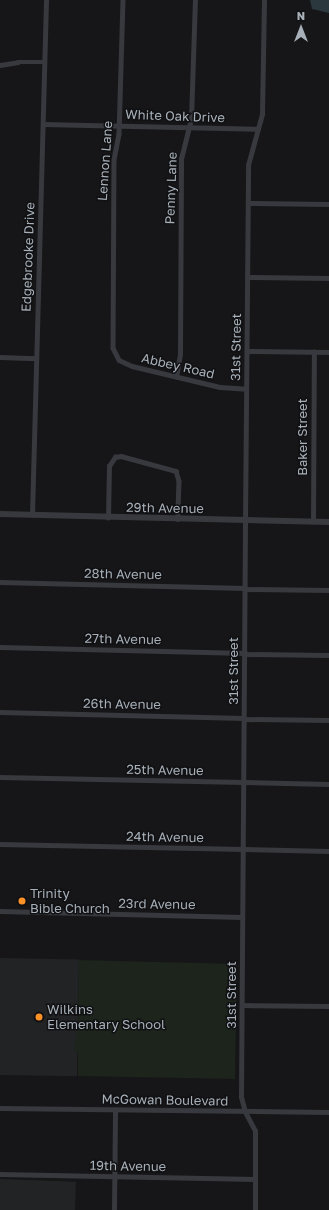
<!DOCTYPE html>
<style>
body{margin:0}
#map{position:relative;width:329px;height:1210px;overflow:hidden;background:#161618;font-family:"Golos Text",sans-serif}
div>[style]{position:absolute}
.built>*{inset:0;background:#222325;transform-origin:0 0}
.green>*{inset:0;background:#1c241c}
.water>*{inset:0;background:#2b383e}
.minor>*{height:4.5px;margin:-2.25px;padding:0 2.25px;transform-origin:2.25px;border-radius:2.25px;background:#37393e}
.tertiary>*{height:5.5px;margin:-2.75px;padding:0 2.75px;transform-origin:2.75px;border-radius:2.75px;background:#37393e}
.dots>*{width:11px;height:11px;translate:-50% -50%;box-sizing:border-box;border:2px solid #111113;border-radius:50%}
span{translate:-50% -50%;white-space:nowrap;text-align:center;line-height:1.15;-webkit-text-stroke:3px #111113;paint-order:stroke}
.street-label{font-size:13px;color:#a7b0b9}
.poi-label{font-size:13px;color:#a7b0b9}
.left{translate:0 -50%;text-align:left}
.north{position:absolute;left:281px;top:8px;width:40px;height:40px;-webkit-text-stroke:3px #111113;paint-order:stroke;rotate:0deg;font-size:11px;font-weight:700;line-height:16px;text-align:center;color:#a7b0b9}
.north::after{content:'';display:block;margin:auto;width:14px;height:18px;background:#a7b0b9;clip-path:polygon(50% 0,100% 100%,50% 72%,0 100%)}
</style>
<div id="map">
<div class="built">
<i style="left:0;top:958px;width:79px;height:117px;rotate:1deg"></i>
<i style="left:0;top:1179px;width:76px;height:31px;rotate:2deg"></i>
</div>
<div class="green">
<i style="clip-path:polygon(79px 960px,237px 964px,235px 1079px,78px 1076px,78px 1052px,74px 1051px,78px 1024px)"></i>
</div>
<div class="water">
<i style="clip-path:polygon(310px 0,329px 0,329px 13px,312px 9px)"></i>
</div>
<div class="minor">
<i style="left:123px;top:0;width:134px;rotate:91.7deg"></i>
<i style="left:119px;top:134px;width:26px;rotate:101deg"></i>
<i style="left:114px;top:160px;width:188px;rotate:90.3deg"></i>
<i style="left:113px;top:348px;width:13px;rotate:63deg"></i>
<i style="left:119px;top:360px;width:14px;rotate:25deg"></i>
<i style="left:132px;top:366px;width:90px;rotate:13.4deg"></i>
<i style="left:220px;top:387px;width:26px;rotate:4deg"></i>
<i style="left:0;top:65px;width:18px;rotate:-9deg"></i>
<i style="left:18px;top:62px;width:26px"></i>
<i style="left:43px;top:124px;width:215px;rotate:1.3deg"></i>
<i style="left:248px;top:203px;width:81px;rotate:0.7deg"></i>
<i style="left:247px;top:277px;width:82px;rotate:0.7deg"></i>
<i style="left:247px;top:351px;width:82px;rotate:0.7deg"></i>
<i style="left:0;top:357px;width:36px;rotate:2deg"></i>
<i style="left:176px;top:377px;width:23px;rotate:-80deg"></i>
<i style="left:180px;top:354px;width:195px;rotate:-89.7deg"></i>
<i style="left:181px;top:159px;width:41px;rotate:-76deg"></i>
<i style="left:191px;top:119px;width:119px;rotate:-88.1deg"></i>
<i style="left:32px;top:515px;width:515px;rotate:-88.44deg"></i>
<i style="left:108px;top:518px;width:52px;rotate:-88.9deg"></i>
<i style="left:109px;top:466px;width:11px;rotate:-56deg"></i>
<i style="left:115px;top:457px;width:6px;rotate:-9deg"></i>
<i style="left:121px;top:456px;width:57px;rotate:15.3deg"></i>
<i style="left:176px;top:471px;width:10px;rotate:73deg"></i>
<i style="left:179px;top:481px;width:38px;rotate:92deg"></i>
<i style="left:313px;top:522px;width:170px;rotate:-89.7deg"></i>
<i style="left:0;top:582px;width:245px;rotate:1.4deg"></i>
<i style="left:245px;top:589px;width:84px;rotate:0.7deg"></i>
<i style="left:0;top:647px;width:245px;rotate:1.4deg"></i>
<i style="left:245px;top:654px;width:84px;rotate:0.7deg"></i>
<i style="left:0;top:712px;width:244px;rotate:1.4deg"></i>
<i style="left:244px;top:719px;width:85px;rotate:0.7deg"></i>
<i style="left:0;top:777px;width:329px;rotate:1.2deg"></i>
<i style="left:0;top:844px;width:329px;rotate:1.2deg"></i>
<i style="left:0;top:911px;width:242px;rotate:1.4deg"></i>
<i style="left:242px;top:1005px;width:87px;rotate:0.7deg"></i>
<i style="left:0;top:1108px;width:329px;rotate:0.7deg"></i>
<i style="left:0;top:1174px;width:255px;rotate:1.1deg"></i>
<i style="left:114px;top:1210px;width:100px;rotate:-89.4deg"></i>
<i style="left:255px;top:1210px;width:79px;rotate:-90deg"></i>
<i style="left:255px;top:1131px;width:21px;rotate:-118deg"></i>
<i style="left:245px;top:1112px;width:16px;rotate:-105deg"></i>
<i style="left:241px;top:1097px;width:576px;rotate:-89.6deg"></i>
<i style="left:245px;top:521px;width:356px;rotate:-89.5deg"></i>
<i style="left:248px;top:165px;width:53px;rotate:-74.6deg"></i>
<i style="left:262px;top:114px;width:114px;rotate:-89deg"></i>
</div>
<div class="tertiary">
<i style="left:0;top:514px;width:329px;rotate:1.4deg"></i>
</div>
<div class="dots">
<i style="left:22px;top:901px;background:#ff9227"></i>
<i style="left:39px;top:1017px;background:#ff9227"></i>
</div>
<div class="street-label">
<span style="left:175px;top:116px;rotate:2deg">White Oak Drive</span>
<span style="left:105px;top:161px;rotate:-86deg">Lennon Lane</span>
<span style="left:171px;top:188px;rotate:-88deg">Penny Lane</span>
<span style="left:28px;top:257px;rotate:-88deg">Edgebrooke Drive</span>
<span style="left:236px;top:347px;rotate:-89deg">31st Street</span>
<span style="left:178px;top:366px;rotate:13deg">Abbey Road</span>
<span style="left:302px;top:437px;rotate:-90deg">Baker Street</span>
<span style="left:165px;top:508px;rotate:1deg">29th Avenue</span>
<span style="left:123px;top:574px;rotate:1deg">28th Avenue</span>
<span style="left:123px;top:639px;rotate:1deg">27th Avenue</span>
<span style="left:233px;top:671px;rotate:-90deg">31st Street</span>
<span style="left:122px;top:704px;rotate:1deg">26th Avenue</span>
<span style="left:165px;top:770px;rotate:1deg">25th Avenue</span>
<span style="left:165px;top:837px;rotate:1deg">24th Avenue</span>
<span style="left:157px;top:904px;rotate:1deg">23rd Avenue</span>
<span style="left:231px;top:995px;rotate:-90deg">31st Street</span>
<span style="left:165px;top:1100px;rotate:1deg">McGowan Boulevard</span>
<span style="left:128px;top:1166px;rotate:1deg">19th Avenue</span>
</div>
<div class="poi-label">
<span class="left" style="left:30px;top:901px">Trinity<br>Bible Church</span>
<span class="left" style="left:47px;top:1017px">Wilkins<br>Elementary School</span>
</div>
<div class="north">N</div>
</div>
